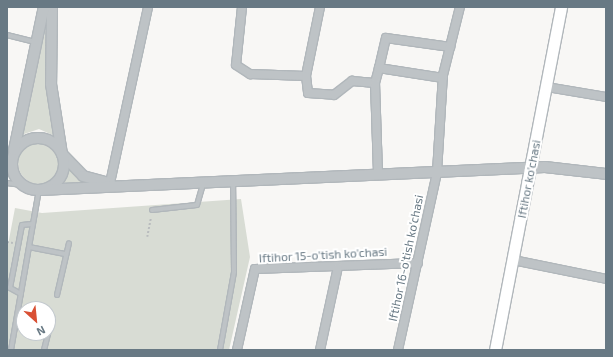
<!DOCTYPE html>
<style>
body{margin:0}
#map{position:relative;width:613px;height:357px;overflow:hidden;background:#f8f7f5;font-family:"Exo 2",sans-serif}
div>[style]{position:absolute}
.green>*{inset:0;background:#d8dcd4}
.round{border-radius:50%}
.path>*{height:1.5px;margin-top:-0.75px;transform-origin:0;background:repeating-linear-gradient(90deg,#b9bcbe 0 2px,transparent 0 4px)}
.roads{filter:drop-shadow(1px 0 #b1b7bb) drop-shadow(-1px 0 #b1b7bb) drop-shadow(0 1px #b1b7bb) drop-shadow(0 -1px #b1b7bb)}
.service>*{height:4px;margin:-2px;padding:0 2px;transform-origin:2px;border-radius:2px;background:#bec3c6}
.minor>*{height:8px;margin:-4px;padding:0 4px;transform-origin:4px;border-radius:4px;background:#bec3c6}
.tertiary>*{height:10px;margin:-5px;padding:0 5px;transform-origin:5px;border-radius:5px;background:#bec3c6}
.tertiary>.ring{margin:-5px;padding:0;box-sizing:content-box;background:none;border:10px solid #bec3c6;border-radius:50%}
.secondary>*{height:11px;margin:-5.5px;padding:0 5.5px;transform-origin:5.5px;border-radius:5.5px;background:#fff}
span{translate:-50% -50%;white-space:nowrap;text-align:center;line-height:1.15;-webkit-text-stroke:4px #fff;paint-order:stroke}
.street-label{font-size:12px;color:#687984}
.frame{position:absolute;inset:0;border:8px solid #687984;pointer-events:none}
.north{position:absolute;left:16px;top:301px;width:40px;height:40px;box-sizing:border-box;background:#fff;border:1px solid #c3c9ce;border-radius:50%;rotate:153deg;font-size:11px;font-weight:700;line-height:16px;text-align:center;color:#687984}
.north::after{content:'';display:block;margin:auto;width:14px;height:18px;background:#d95034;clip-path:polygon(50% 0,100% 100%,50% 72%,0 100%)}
</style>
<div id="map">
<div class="green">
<i style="clip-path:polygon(47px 24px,57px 137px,39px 129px,21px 135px)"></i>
<i class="round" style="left:18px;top:142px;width:42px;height:42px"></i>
<i style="clip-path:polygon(66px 164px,94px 183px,56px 184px,63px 177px)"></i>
<i style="clip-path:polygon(evenodd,241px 199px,250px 257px,229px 350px,7px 350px,7px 250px,15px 208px,42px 213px,241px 199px,24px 309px,48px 309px,48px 333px,24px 333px,24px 309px)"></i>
</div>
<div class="path">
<i style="left:147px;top:237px;width:20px;rotate:-79deg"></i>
<i style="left:7px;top:242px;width:6px;rotate:9deg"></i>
</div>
<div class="roads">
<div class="service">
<i style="left:7px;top:35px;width:29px;rotate:14deg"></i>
<i style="left:7px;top:183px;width:15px;rotate:8deg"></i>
<i style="left:152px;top:210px;width:45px;rotate:-6.3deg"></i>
<i style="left:197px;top:205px;width:22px;rotate:-74deg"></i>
<i style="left:29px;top:247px;width:38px;rotate:11deg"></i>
<i style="left:21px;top:294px;width:13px;rotate:-151deg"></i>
<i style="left:10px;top:288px;width:64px;rotate:-79.2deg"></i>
<i style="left:22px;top:225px;width:10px;rotate:-6deg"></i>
<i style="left:57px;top:295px;width:53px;rotate:-77deg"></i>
<i style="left:11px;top:350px;width:162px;rotate:-80.1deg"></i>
<i style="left:44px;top:350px;width:34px;rotate:-76deg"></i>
<i style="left:220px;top:350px;width:79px;rotate:-79.8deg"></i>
<i style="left:234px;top:272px;width:91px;rotate:-90.6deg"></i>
</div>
<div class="minor">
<i style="left:242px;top:7px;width:58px;rotate:95.9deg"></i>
<i style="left:236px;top:65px;width:17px;rotate:33deg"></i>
<i style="left:250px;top:74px;width:56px;rotate:2deg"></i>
<i style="left:320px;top:7px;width:70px;rotate:101.5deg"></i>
<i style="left:306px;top:76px;width:17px;rotate:83deg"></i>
<i style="left:308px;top:93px;width:26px;rotate:4deg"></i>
<i style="left:334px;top:95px;width:23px;rotate:-38deg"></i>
<i style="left:352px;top:81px;width:23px;rotate:5deg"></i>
<i style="left:375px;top:83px;width:16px;rotate:-75deg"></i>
<i style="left:443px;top:78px;width:65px;rotate:-171.1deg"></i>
<i style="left:379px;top:68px;width:31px;rotate:-77deg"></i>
<i style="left:386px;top:38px;width:65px;rotate:8deg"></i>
<i style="left:375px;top:83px;width:91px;rotate:88.1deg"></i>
<i style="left:547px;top:87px;width:60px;rotate:9.6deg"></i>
<i style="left:110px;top:183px;width:180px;rotate:-77.8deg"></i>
<i style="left:513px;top:260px;width:95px;rotate:11.5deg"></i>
<i style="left:237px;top:350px;width:83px;rotate:-77.5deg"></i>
<i style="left:255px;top:269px;width:163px;rotate:-2.1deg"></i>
<i style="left:320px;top:350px;width:85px;rotate:-77.8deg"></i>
<i style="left:398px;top:350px;width:182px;rotate:-77.6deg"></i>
<i style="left:437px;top:172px;width:97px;rotate:-86.5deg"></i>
<i style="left:443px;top:75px;width:70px;rotate:-76deg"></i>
</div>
<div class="tertiary">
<i style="left:52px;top:7px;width:77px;rotate:90.7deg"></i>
<i style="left:51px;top:84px;width:71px;rotate:81.1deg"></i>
<i style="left:62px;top:154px;width:30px;rotate:46deg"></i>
<i style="left:83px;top:176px;width:28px;rotate:15deg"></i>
<i class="ring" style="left:12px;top:138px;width:42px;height:42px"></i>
<i style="left:14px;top:150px;width:146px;rotate:-78.2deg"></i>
<i style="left:39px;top:190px;width:507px;rotate:-2.6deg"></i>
<i style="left:545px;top:167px;width:61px;rotate:6.5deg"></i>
</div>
<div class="secondary">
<i style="left:495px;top:350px;width:349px;rotate:-79.1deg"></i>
</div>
</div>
<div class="street-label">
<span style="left:529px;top:179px;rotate:-79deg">Iftihor ko'chasi</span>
<span style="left:323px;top:255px;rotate:-3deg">Iftihor 15-o'tish ko'chasi</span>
<span style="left:406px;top:258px;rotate:-78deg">Iftihor 16-o'tish ko'chasi</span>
</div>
<div class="frame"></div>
<div class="north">N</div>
</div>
